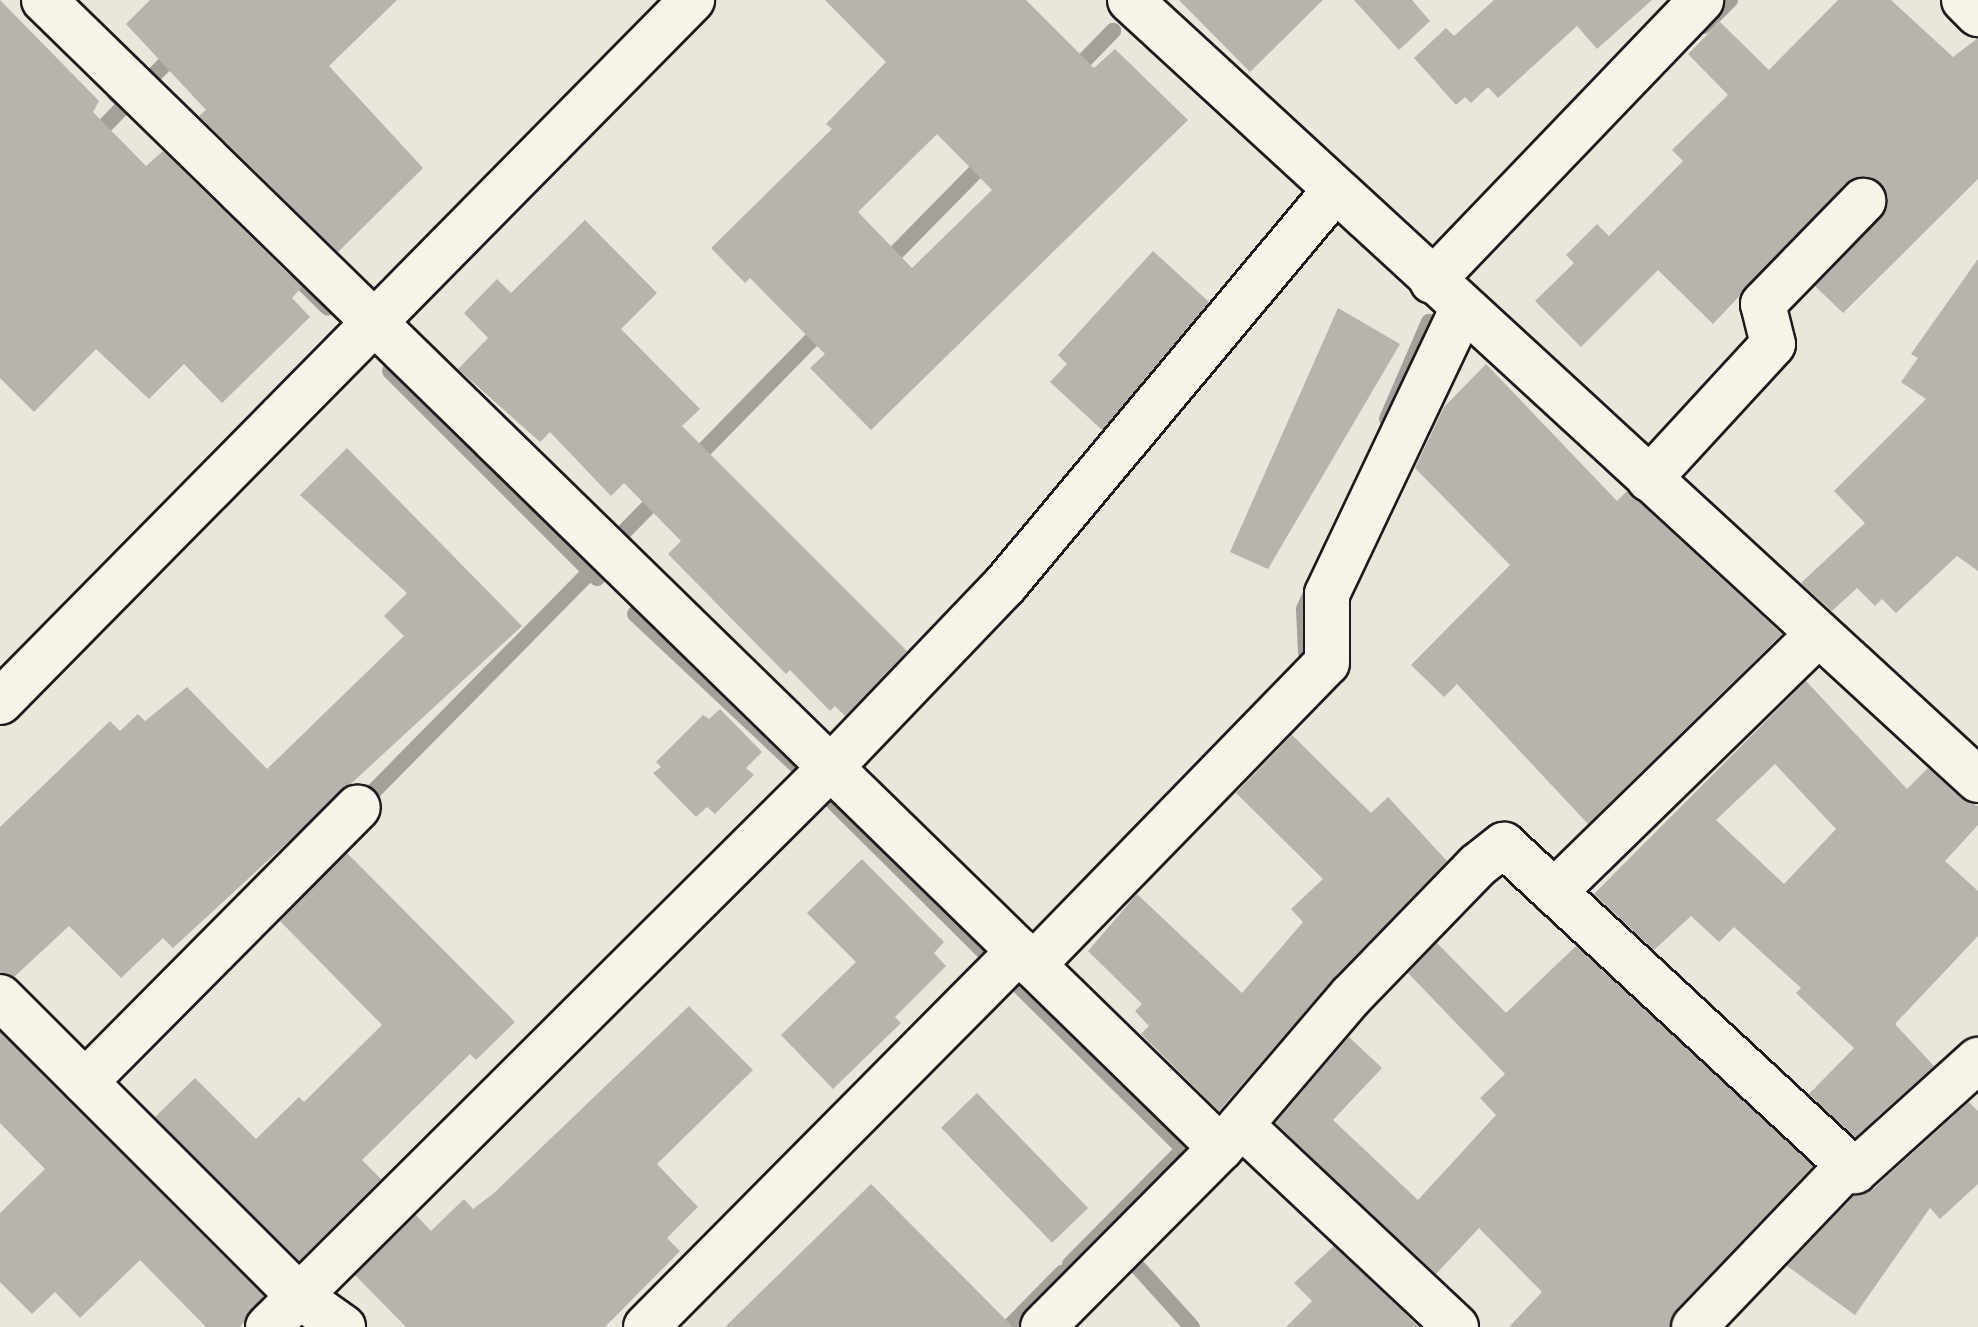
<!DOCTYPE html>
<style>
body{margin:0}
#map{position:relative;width:1978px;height:1327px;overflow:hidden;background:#eae6dc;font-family:"Architects Daughter",sans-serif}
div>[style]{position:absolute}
.stream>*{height:16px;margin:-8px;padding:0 8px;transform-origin:8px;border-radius:8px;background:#a3a19a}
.building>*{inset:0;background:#b6b4ac;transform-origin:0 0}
.roads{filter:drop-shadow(2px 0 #1c1c1c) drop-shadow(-2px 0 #1c1c1c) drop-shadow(0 2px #1c1c1c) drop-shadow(0 -2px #1c1c1c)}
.minor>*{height:44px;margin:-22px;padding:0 22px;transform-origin:22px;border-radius:22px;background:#f7f3e8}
span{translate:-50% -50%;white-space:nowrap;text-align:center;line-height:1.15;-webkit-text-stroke:8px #f7f3e8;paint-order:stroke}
</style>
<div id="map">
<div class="stream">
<i style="left:1704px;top:26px;width:37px;rotate:-45deg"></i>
<i style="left:1072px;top:73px;width:59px;rotate:-45.7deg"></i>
<i style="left:153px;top:76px;width:34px;rotate:-45deg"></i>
<i style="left:91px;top:140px;width:50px;rotate:-45.8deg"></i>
<i style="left:126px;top:104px;width:15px;rotate:-138deg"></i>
<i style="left:882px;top:267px;width:153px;rotate:-45.5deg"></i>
<i style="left:298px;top:278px;width:42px;rotate:45deg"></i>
<i style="left:390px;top:371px;width:293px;rotate:45deg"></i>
<i style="left:1387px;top:419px;width:106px;rotate:-66.6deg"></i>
<i style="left:692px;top:462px;width:193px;rotate:-45.6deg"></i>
<i style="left:621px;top:535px;width:59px;rotate:-45.7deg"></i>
<i style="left:635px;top:614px;width:226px;rotate:43.2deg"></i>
<i style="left:1306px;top:653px;width:44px;rotate:-92.6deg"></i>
<i style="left:1304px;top:609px;width:24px;rotate:-66deg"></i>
<i style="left:368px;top:797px;width:316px;rotate:-45.4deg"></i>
<i style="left:828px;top:797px;width:234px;rotate:44.8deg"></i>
<i style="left:1002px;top:991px;width:16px;rotate:-45deg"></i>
<i style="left:1013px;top:980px;width:240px;rotate:44.7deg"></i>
<i style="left:1184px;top:1149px;width:162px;rotate:134.7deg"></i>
<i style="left:1135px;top:1264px;width:85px;rotate:47.9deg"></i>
<i style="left:1009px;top:1327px;width:76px;rotate:-45.5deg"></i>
</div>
<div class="building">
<i style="clip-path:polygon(0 0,99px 101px,93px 112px,146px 166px,163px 151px,302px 287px,292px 298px,310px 317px,222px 403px,184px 364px,149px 399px,96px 349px,34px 412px,0 378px)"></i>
<i style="clip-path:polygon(150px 0,397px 0,329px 66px,423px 168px,338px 252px,199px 116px,206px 110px,126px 24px)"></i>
<i style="clip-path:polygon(evenodd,825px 0,1026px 0,1094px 68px,1115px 49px,1188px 120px,871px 430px,810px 368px,825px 354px,750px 278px,745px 283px,711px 248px,832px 129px,826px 124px,886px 62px,825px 0,937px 134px,992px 190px,912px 268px,858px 212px,937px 134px)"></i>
<i style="clip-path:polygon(1179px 0,1323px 0,1250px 72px)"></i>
<i style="clip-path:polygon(1354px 0,1412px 0,1430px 21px,1399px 50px)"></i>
<i style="clip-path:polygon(1494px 0,1652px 0,1597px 49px,1577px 26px,1498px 98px,1488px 87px,1471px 103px,1465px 97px,1456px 105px,1414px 58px,1446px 28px,1454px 36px)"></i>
<i style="clip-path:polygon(1838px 0,1891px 0,1953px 57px,1978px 38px,1978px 179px,1843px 313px,1815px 286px,1887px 208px,1881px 184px,1868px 177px,1845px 184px,1713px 324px,1658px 270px,1581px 347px,1535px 301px,1574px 263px,1566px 255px,1597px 224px,1609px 236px,1683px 161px,1672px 150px,1728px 95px,1688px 54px,1720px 22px,1769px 70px)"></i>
<i style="clip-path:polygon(585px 220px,657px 293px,621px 329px,700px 409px,682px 426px,907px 651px,845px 716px,835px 706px,830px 711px,790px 670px,786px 674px,668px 554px,681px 541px,624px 483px,611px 496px,550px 432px,540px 442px,458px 369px,488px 338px,464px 313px,497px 279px,511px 293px)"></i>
<i style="clip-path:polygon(1153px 251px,1209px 302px,1102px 430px,1050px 382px,1067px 364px,1058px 355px)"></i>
<i style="clip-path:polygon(1978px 259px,1978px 571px,1957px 556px,1896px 613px,1882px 599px,1875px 606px,1857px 588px,1832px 611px,1801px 583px,1865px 523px,1834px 491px,1926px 399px,1901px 382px,1918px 358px,1911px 354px)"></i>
<i style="clip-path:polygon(1338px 308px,1400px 344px,1268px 569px,1230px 552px)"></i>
<i style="clip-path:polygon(1486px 364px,1617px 501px,1627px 491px,1782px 634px,1588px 824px,1457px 684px,1444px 697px,1411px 665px,1510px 565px,1415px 468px,1444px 407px)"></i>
<i style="clip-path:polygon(347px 448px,522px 626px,173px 948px,163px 938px,121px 978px,69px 926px,14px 977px,0 973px,0 827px,110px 721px,120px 731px,138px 714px,145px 721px,187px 687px,267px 769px,404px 636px,384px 616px,407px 593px,300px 495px)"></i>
<i style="clip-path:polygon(evenodd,1806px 681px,1907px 789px,1928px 768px,1961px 798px,1978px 806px,1978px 825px,1945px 861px,1978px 891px,1978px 936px,1895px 1024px,1934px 1066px,1855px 1137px,1809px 1094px,1854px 1048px,1796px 993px,1801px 988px,1734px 927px,1719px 942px,1691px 916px,1654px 950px,1594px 894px,1806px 681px,1775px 764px,1836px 829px,1784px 884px,1716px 820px,1775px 764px)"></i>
<i style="clip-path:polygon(720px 709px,762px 752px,746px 768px,754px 775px,715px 814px,707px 807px,696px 817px,653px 773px,661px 767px,656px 762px,703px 715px,709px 719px)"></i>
<i style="clip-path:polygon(1292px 735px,1371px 813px,1388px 797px,1447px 861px,1333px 979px,1219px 1111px,1141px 1034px,1149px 1026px,1135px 1011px,1142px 1004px,1088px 951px,1137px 894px,1242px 993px,1303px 922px,1291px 909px,1323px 879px,1236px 793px)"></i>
<i style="clip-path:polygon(347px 853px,515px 1022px,476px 1060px,470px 1054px,362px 1160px,381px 1179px,299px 1261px,155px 1117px,195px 1078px,256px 1139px,299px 1097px,304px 1102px,382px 1025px,280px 921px)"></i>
<i style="clip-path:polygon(862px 859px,944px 942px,934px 953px,946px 966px,895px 1017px,901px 1023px,833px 1089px,781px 1035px,856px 962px,807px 913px)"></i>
<i style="clip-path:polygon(1437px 943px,1506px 1013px,1576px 946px,1813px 1166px,1676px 1310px,1670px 1327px,1509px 1327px,1542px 1292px,1479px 1228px,1436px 1274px,1275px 1123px,1349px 1037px,1382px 1068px,1333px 1120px,1418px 1200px,1496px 1115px,1480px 1098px,1505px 1074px,1408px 973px)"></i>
<i style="clip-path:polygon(689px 1006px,753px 1070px,657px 1164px,698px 1207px,667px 1238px,680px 1251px,605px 1327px,406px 1327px,355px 1275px,416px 1215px,431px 1231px,464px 1199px,473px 1209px,494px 1193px)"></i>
<i style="clip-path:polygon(0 1032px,264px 1296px,240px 1327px,206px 1327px,140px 1260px,80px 1318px,55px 1292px,32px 1314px,0 1282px,0 1213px,45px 1169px,0 1123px)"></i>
<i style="left:977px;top:1093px;width:160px;height:50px;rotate:46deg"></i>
<i style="clip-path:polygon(1969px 1102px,1978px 1111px,1978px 1184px,1940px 1219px,1930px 1208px,1855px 1315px,1787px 1266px,1855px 1195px,1872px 1190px)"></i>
<i style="clip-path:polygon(871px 1184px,1013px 1327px,725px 1327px)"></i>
<i style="clip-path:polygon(1334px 1246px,1419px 1327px,1286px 1327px,1312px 1301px,1294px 1283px)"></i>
</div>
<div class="roads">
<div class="minor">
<i style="left:44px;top:0;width:1644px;rotate:44.29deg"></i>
<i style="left:1130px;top:0;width:1152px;rotate:42.61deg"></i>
<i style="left:1964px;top:0;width:20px;rotate:45deg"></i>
<i style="left:1432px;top:281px;width:389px;rotate:-46.2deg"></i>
<i style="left:1649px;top:479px;width:183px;rotate:-47.4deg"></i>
<i style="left:1773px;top:344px;width:41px;rotate:-104deg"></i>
<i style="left:1763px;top:304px;width:144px;rotate:-45.8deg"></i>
<i style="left:0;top:702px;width:986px;rotate:-45.41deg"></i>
<i style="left:1554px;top:892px;width:369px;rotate:-44.3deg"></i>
<i style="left:1033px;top:965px;width:421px;rotate:-45.8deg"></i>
<i style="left:1327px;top:663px;width:69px;rotate:-90deg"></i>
<i style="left:1327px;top:594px;width:317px;rotate:-64.6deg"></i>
<i style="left:0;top:997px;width:423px;rotate:45deg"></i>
<i style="left:299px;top:1296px;width:54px;rotate:35.2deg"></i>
<i style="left:85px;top:1082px;width:387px;rotate:-45.2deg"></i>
<i style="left:1241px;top:1125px;width:295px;rotate:43.2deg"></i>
<i style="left:268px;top:1327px;width:793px;rotate:-44.85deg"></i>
<i style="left:830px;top:768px;width:253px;rotate:-46.3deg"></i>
<i style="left:1005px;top:585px;width:515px;rotate:-50.12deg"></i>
<i style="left:646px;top:1327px;width:530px;rotate:-45.23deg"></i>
<i style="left:1043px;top:1327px;width:252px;rotate:-45.2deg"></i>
<i style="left:1221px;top:1148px;width:200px;rotate:-49.5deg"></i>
<i style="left:1351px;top:996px;width:182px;rotate:-45.9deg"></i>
<i style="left:1478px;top:865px;width:33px;rotate:-38deg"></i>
<i style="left:1504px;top:845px;width:479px;rotate:42.9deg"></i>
<i style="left:1855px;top:1171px;width:166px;rotate:-42.1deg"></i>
<i style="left:1694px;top:1327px;width:224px;rotate:-46.3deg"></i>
</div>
</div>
</div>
